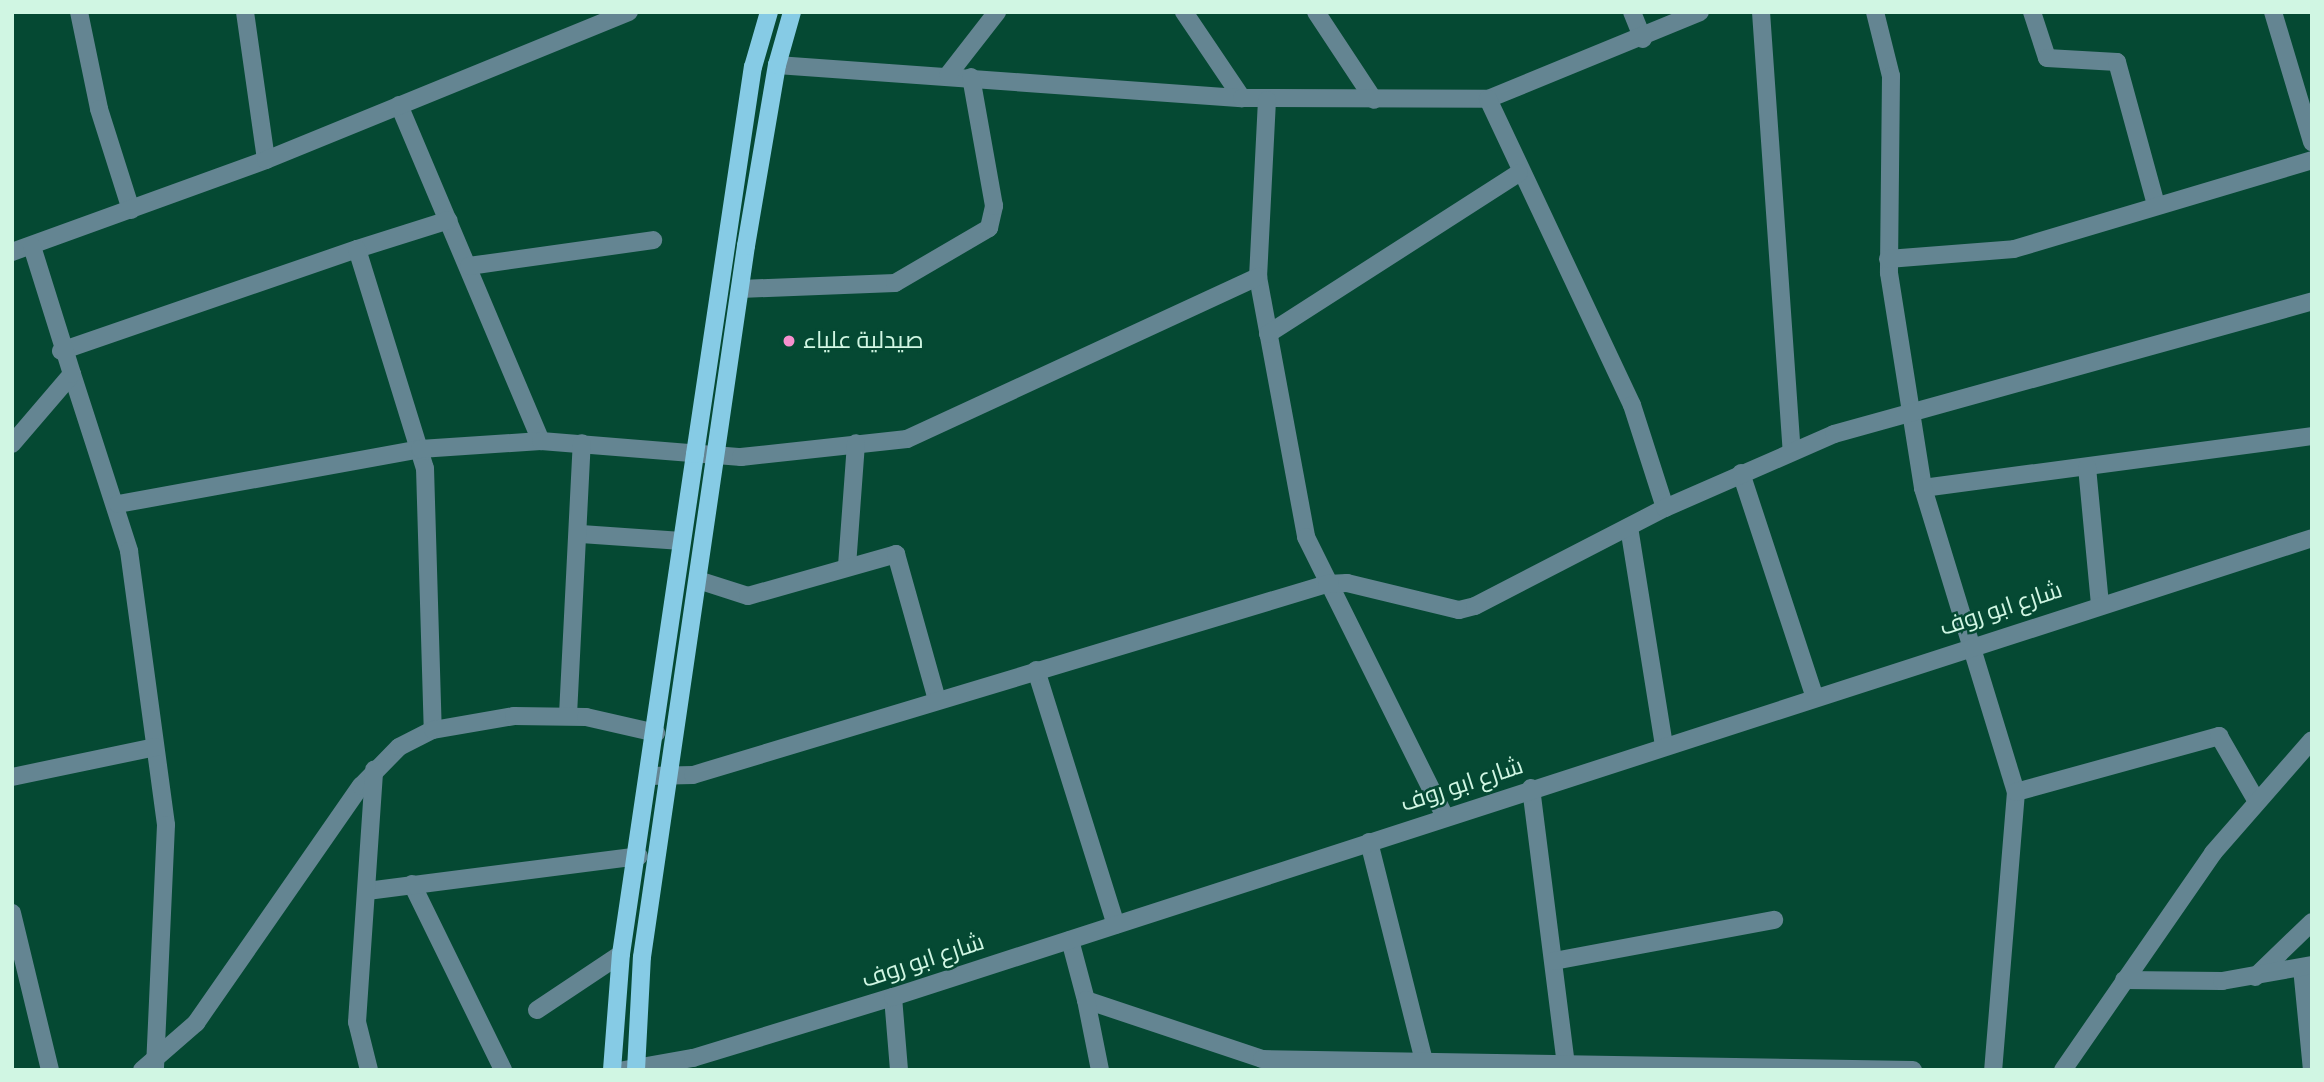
<!DOCTYPE html>
<meta charset="utf-8">
<style>
body{margin:0}
#map{position:relative;width:2324px;height:1082px;overflow:hidden;background:#054933;font-family:"Source Sans 3",Cairo,sans-serif}
div>[style]{position:absolute}
.minor>*{height:18px;margin:-9px;padding:0 9px;transform-origin:9px;border-radius:9px;background:#648592}
.major>*{height:18px;margin:-9px;padding:0 9px;transform-origin:9px;border-radius:9px;background:#86cbe5}
.dots>*{width:19px;height:19px;translate:-50% -50%;box-sizing:border-box;border:4px solid #054933;border-radius:50%}
span{translate:-50% -50%;white-space:nowrap;text-align:center;line-height:1.15;-webkit-text-stroke:5px #054933;paint-order:stroke}
.poi-label{font-size:24px;color:#d0f6e3}
.left{translate:0 -50%;text-align:left}
.street-label{font-size:24px;color:#d0f6e3}
.frame{position:absolute;inset:0;border:14px solid #d0f6e3;pointer-events:none}
</style>
<div id="map">
<div class="minor">
<i style="left:79px;top:12px;width:99px;rotate:78.3deg"></i>
<i style="left:99px;top:109px;width:106px;rotate:72.4deg"></i>
<i style="left:245px;top:12px;width:149px;rotate:81.9deg"></i>
<i style="left:1184px;top:12px;width:104px;rotate:56deg"></i>
<i style="left:1316px;top:12px;width:105px;rotate:56.6deg"></i>
<i style="left:1632px;top:12px;width:29px;rotate:68deg"></i>
<i style="left:1761px;top:12px;width:439px;rotate:86deg"></i>
<i style="left:1875px;top:12px;width:66px;rotate:76deg"></i>
<i style="left:1891px;top:76px;width:197px;rotate:90.6deg"></i>
<i style="left:1889px;top:273px;width:218px;rotate:81deg"></i>
<i style="left:1923px;top:488px;width:392px;rotate:-7.6deg"></i>
<i style="left:2032px;top:12px;width:48px;rotate:71.9deg"></i>
<i style="left:2047px;top:58px;width:70px;rotate:3.3deg"></i>
<i style="left:2117px;top:62px;width:148px;rotate:74.7deg"></i>
<i style="left:2273px;top:12px;width:136px;rotate:73.3deg"></i>
<i style="left:777px;top:65px;width:466px;rotate:4.1deg"></i>
<i style="left:1242px;top:98px;width:246px;rotate:0.2deg"></i>
<i style="left:1488px;top:99px;width:229px;rotate:-22.3deg"></i>
<i style="left:948px;top:75px;width:80px;rotate:-52.1deg"></i>
<i style="left:1488px;top:99px;width:338px;rotate:64.8deg"></i>
<i style="left:1632px;top:405px;width:108px;rotate:72.2deg"></i>
<i style="left:1267px;top:100px;width:177px;rotate:92.9deg"></i>
<i style="left:1258px;top:277px;width:264px;rotate:79.5deg"></i>
<i style="left:1306px;top:537px;width:313px;rotate:63.6deg"></i>
<i style="left:399px;top:105px;width:365px;rotate:67.1deg"></i>
<i style="left:357px;top:249px;width:96px;rotate:-17.5deg"></i>
<i style="left:12px;top:252px;width:270px;rotate:-19.9deg"></i>
<i style="left:266px;top:160px;width:392px;rotate:-22.2deg"></i>
<i style="left:1888px;top:259px;width:126px;rotate:-4.5deg"></i>
<i style="left:2014px;top:249px;width:311px;rotate:-16.6deg"></i>
<i style="left:469px;top:266px;width:186px;rotate:-8deg"></i>
<i style="left:740px;top:289px;width:155px;rotate:-2.2deg"></i>
<i style="left:895px;top:283px;width:109px;rotate:-30.3deg"></i>
<i style="left:989px;top:228px;width:23px;rotate:-77deg"></i>
<i style="left:994px;top:206px;width:131px;rotate:-100.1deg"></i>
<i style="left:1268px;top:334px;width:298px;rotate:-32.7deg"></i>
<i style="left:61px;top:351px;width:313px;rotate:-19deg"></i>
<i style="left:357px;top:249px;width:229px;rotate:72.8deg"></i>
<i style="left:425px;top:468px;width:262px;rotate:88.3deg"></i>
<i style="left:72px;top:374px;width:186px;rotate:72.1deg"></i>
<i style="left:129px;top:551px;width:276px;rotate:82.3deg"></i>
<i style="left:166px;top:825px;width:245px;rotate:92.6deg"></i>
<i style="left:12px;top:444px;width:92px;rotate:-49.4deg"></i>
<i style="left:72px;top:374px;width:134px;rotate:-107.4deg"></i>
<i style="left:2087px;top:467px;width:138px;rotate:84.6deg"></i>
<i style="left:1741px;top:473px;width:234px;rotate:71.8deg"></i>
<i style="left:1923px;top:488px;width:318px;rotate:73deg"></i>
<i style="left:2016px;top:792px;width:279px;rotate:94.7deg"></i>
<i style="left:118px;top:504px;width:307px;rotate:-10.3deg"></i>
<i style="left:420px;top:449px;width:121px;rotate:-3.8deg"></i>
<i style="left:541px;top:441px;width:201px;rotate:4.6deg"></i>
<i style="left:741px;top:457px;width:167px;rotate:-6.2deg"></i>
<i style="left:907px;top:439px;width:387px;rotate:-24.8deg"></i>
<i style="left:1629px;top:527px;width:222px;rotate:80.9deg"></i>
<i style="left:581px;top:534px;width:101px;rotate:4deg"></i>
<i style="left:847px;top:566px;width:123px;rotate:-85.8deg"></i>
<i style="left:698px;top:580px;width:52px;rotate:17.7deg"></i>
<i style="left:748px;top:596px;width:154px;rotate:-15.8deg"></i>
<i style="left:896px;top:554px;width:152px;rotate:74.3deg"></i>
<i style="left:1036px;top:670px;width:267px;rotate:72.6deg"></i>
<i style="left:568px;top:715px;width:272px;rotate:-87.1deg"></i>
<i style="left:649px;top:776px;width:44px;rotate:-1.3deg"></i>
<i style="left:693px;top:775px;width:662px;rotate:-16.77deg"></i>
<i style="left:1327px;top:584px;width:20px;rotate:-3deg"></i>
<i style="left:1347px;top:583px;width:115px;rotate:13.6deg"></i>
<i style="left:1459px;top:610px;width:16px;rotate:-14deg"></i>
<i style="left:1475px;top:606px;width:214px;rotate:-27.3deg"></i>
<i style="left:1665px;top:508px;width:184px;rotate:-23.6deg"></i>
<i style="left:1834px;top:434px;width:496px;rotate:-15.5deg"></i>
<i style="left:12px;top:777px;width:146px;rotate:-11.8deg"></i>
<i style="left:1531px;top:788px;width:278px;rotate:82.8deg"></i>
<i style="left:2016px;top:792px;width:211px;rotate:-15.4deg"></i>
<i style="left:2219px;top:736px;width:74px;rotate:60deg"></i>
<i style="left:1369px;top:842px;width:234px;rotate:75.9deg"></i>
<i style="left:412px;top:884px;width:207px;rotate:63.9deg"></i>
<i style="left:367px;top:891px;width:274px;rotate:-7.3deg"></i>
<i style="left:12px;top:913px;width:162px;rotate:76.4deg"></i>
<i style="left:1070px;top:940px;width:62px;rotate:75.1deg"></i>
<i style="left:1086px;top:1000px;width:186px;rotate:18.5deg"></i>
<i style="left:1262px;top:1059px;width:651px;rotate:0.97deg"></i>
<i style="left:1554px;top:961px;width:224px;rotate:-10.6deg"></i>
<i style="left:2302px;top:968px;width:102px;rotate:84.4deg"></i>
<i style="left:2255px;top:977px;width:79px;rotate:-44deg"></i>
<i style="left:2124px;top:980px;width:98px;rotate:0.6deg"></i>
<i style="left:2222px;top:981px;width:91px;rotate:-10.1deg"></i>
<i style="left:893px;top:997px;width:73px;rotate:85.3deg"></i>
<i style="left:1086px;top:1000px;width:71px;rotate:78.7deg"></i>
<i style="left:537px;top:1010px;width:101px;rotate:-33.7deg"></i>
<i style="left:142px;top:1070px;width:72px;rotate:-41deg"></i>
<i style="left:196px;top:1023px;width:289px;rotate:-55.2deg"></i>
<i style="left:361px;top:786px;width:54px;rotate:-45.7deg"></i>
<i style="left:399px;top:747px;width:38px;rotate:-27deg"></i>
<i style="left:433px;top:730px;width:82px;rotate:-9.8deg"></i>
<i style="left:514px;top:716px;width:72px;rotate:0.8deg"></i>
<i style="left:586px;top:717px;width:72px;rotate:12.9deg"></i>
<i style="left:369px;top:1070px;width:49px;rotate:-104deg"></i>
<i style="left:357px;top:1022px;width:253px;rotate:-86.1deg"></i>
<i style="left:624px;top:1070px;width:70px;rotate:-9.9deg"></i>
<i style="left:693px;top:1058px;width:209px;rotate:-17deg"></i>
<i style="left:893px;top:997px;width:1491px;rotate:-17.92deg"></i>
<i style="left:2063px;top:1070px;width:264px;rotate:-55.3deg"></i>
<i style="left:2213px;top:853px;width:150px;rotate:-48.8deg"></i>
</div>
<div class="major">
<i style="left:612px;top:1070px;width:116px;rotate:-85.6deg"></i>
<i style="left:621px;top:954px;width:505px;rotate:-81.58deg"></i>
<i style="left:695px;top:454px;width:391px;rotate:-81.5deg"></i>
<i style="left:753px;top:67px;width:57px;rotate:-73.8deg"></i>
<i style="left:636px;top:1070px;width:113px;rotate:-87deg"></i>
<i style="left:642px;top:957px;width:719px;rotate:-81.68deg"></i>
<i style="left:746px;top:246px;width:184px;rotate:-80.3deg"></i>
<i style="left:777px;top:65px;width:55px;rotate:-74.2deg"></i>
</div>
<div class="dots">
<i style="left:789px;top:341px;background:#f790ce"></i>
</div>
<div class="poi-label">
<span class="left" style="left:803px;top:341px">صيدلية علياء</span>
</div>
<div class="street-label">
<span style="left:2001px;top:609px;rotate:-18deg">شارع ابو روف</span>
<span style="left:1462px;top:785px;rotate:-18deg">شارع ابو روف</span>
<span style="left:923px;top:961px;rotate:-18deg">شارع ابو روف</span>
</div>
<div class="frame"></div>
</div>
